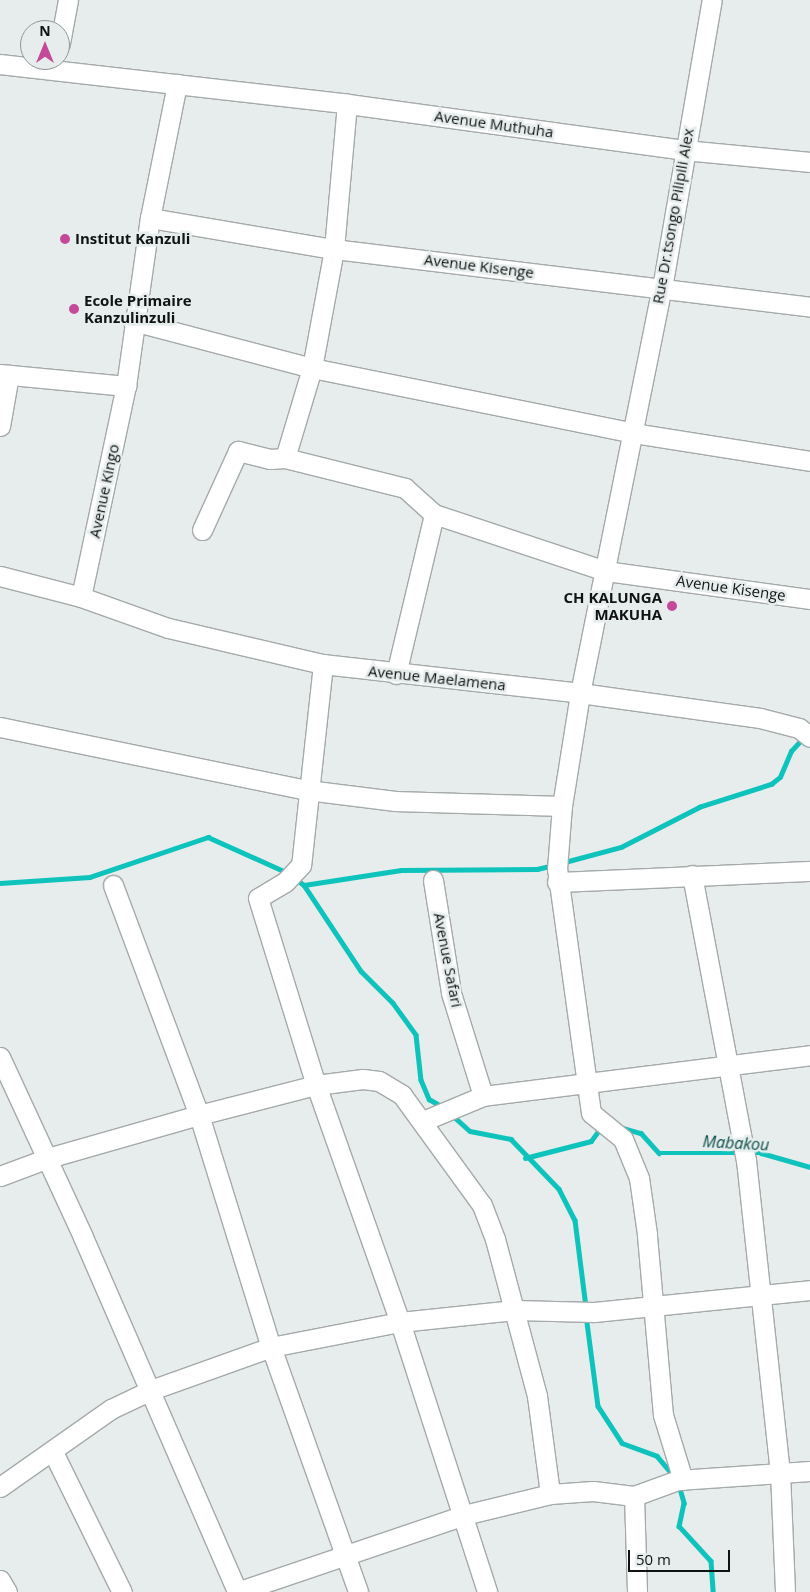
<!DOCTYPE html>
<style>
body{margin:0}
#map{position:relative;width:810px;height:1592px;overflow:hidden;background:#e6edec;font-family:"Open Sans",sans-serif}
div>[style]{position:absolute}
.stream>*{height:4.5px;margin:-2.25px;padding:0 2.25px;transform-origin:2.25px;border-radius:2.25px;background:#0ec3bb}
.roads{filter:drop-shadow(1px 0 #a4aaa9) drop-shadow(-1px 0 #a4aaa9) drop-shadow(0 1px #a4aaa9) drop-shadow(0 -1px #a4aaa9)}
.minor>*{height:19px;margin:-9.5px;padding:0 9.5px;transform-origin:9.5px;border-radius:9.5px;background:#fff}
.dots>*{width:14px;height:14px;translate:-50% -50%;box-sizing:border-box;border:2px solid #e6edec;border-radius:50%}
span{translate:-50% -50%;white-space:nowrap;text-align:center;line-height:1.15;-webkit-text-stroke:5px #e6edec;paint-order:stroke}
.street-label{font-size:15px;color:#101312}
.poi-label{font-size:15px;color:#101312;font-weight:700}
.left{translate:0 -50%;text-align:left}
.right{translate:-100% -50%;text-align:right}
.water-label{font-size:16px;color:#094d4a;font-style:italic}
.north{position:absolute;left:20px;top:20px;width:50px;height:50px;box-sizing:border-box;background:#e6edec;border:1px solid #909695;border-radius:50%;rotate:0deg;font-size:14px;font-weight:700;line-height:20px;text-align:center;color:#101312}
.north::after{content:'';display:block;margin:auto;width:18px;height:22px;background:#c54999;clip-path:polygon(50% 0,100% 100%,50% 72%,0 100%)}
.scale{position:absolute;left:628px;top:1550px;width:102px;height:22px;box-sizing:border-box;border:2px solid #101312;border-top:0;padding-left:6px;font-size:15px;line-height:18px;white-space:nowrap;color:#101312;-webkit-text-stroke:4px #e6edec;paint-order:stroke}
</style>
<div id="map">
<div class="stream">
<i style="left:561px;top:863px;width:62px;rotate:-14.9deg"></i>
<i style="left:621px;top:847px;width:88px;rotate:-27.1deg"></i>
<i style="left:699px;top:807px;width:76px;rotate:-17.7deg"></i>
<i style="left:771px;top:784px;width:11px;rotate:-38deg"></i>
<i style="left:780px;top:777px;width:28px;rotate:-67deg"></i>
<i style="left:791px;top:751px;width:18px;rotate:-47deg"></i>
<i style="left:294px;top:877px;width:13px;rotate:39deg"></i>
<i style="left:304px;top:885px;width:103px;rotate:56.5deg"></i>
<i style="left:361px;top:971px;width:45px;rotate:45deg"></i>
<i style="left:393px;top:1003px;width:39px;rotate:54deg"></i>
<i style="left:416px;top:1035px;width:45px;rotate:83.7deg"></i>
<i style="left:421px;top:1080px;width:21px;rotate:67deg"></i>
<i style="left:429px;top:1099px;width:16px;rotate:30deg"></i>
<i style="left:0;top:883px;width:90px;rotate:-3.8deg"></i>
<i style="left:90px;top:877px;width:125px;rotate:-18.7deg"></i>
<i style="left:208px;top:837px;width:88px;rotate:24.2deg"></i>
<i style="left:304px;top:885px;width:98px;rotate:-8.8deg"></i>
<i style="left:401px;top:870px;width:136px;rotate:-0.4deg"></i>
<i style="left:537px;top:869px;width:17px;rotate:-13deg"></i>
<i style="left:451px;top:1114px;width:25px;rotate:42deg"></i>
<i style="left:470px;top:1131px;width:42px;rotate:11deg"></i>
<i style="left:511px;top:1139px;width:69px;rotate:46.2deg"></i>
<i style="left:559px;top:1189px;width:35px;rotate:63deg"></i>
<i style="left:575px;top:1220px;width:88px;rotate:82.8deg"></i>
<i style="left:616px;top:1126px;width:26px;rotate:16deg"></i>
<i style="left:641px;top:1133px;width:27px;rotate:48deg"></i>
<i style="left:659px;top:1153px;width:81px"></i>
<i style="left:748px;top:1153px;width:13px"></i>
<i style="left:761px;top:1153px;width:51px;rotate:15.9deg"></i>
<i style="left:525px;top:1158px;width:68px;rotate:-14.4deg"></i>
<i style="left:591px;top:1141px;width:17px;rotate:-54deg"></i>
<i style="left:586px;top:1315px;width:92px;rotate:82.5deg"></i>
<i style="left:598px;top:1406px;width:44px;rotate:57deg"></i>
<i style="left:622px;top:1443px;width:37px;rotate:20deg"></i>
<i style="left:657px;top:1456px;width:26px;rotate:50deg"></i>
<i style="left:679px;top:1485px;width:19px;rotate:74deg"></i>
<i style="left:684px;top:1503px;width:24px;rotate:102deg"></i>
<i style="left:679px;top:1526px;width:47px;rotate:47.6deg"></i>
<i style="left:711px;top:1561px;width:31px;rotate:86deg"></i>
</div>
<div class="roads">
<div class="minor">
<i style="left:60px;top:43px;width:44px;rotate:-79.5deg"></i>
<i style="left:0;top:64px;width:343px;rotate:6.5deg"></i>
<i style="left:341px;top:103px;width:346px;rotate:7.8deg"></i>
<i style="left:684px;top:150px;width:127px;rotate:5.4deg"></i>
<i style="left:150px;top:218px;width:187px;rotate:9.6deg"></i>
<i style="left:334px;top:249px;width:480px;rotate:6.9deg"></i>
<i style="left:133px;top:321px;width:185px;rotate:14.7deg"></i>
<i style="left:312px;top:368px;width:328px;rotate:11.4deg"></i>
<i style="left:634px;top:433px;width:178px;rotate:9deg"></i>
<i style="left:0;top:374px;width:127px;rotate:5.4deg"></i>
<i style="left:0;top:426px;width:52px;rotate:-80deg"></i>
<i style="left:285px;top:458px;width:94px;rotate:-73.3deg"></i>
<i style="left:312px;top:368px;width:121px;rotate:-79.5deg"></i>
<i style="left:334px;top:249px;width:146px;rotate:-84.9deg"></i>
<i style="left:202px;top:530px;width:87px;rotate:-65.5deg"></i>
<i style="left:238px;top:451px;width:33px;rotate:14deg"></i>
<i style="left:270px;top:459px;width:15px;rotate:-4deg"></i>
<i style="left:285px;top:458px;width:124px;rotate:14deg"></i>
<i style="left:405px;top:488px;width:39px;rotate:42deg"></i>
<i style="left:434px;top:514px;width:180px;rotate:18.4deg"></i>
<i style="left:605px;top:571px;width:207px;rotate:7.8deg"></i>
<i style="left:0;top:576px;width:84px;rotate:14.5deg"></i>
<i style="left:81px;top:597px;width:92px;rotate:19.6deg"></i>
<i style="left:168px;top:628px;width:159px;rotate:13.1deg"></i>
<i style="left:323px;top:664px;width:259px;rotate:6.4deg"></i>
<i style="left:580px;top:693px;width:182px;rotate:7.9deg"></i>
<i style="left:760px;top:718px;width:40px;rotate:14.4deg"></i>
<i style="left:799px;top:728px;width:14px;rotate:39deg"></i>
<i style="left:81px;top:597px;width:216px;rotate:-78deg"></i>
<i style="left:126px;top:386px;width:170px;rotate:-81.9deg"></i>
<i style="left:150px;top:218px;width:137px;rotate:-78.6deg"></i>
<i style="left:323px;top:664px;width:202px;rotate:96.2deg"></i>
<i style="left:301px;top:865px;width:23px;rotate:133deg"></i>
<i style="left:285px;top:882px;width:31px;rotate:149deg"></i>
<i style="left:258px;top:898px;width:196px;rotate:72.8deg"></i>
<i style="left:316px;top:1085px;width:251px;rotate:70.5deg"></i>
<i style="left:400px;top:1322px;width:284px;rotate:72.1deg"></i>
<i style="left:396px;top:674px;width:164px;rotate:-76.6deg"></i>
<i style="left:0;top:727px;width:313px;rotate:11.6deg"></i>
<i style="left:307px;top:790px;width:89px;rotate:7.1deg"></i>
<i style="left:395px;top:801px;width:167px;rotate:1.7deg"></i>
<i style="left:692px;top:875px;width:290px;rotate:79.3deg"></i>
<i style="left:746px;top:1160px;width:314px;rotate:83.8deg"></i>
<i style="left:780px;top:1472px;width:120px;rotate:87.6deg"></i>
<i style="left:433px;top:880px;width:114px;rotate:80.9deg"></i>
<i style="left:451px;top:993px;width:108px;rotate:72.7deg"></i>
<i style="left:557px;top:882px;width:253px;rotate:-2.5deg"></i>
<i style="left:113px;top:885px;width:246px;rotate:69.5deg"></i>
<i style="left:199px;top:1115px;width:243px;rotate:72.8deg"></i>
<i style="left:271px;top:1347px;width:260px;rotate:70.4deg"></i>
<i style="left:0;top:1057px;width:198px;rotate:65.2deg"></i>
<i style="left:83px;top:1237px;width:387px;rotate:66.5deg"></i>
<i style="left:423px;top:1121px;width:65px;rotate:-22.6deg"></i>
<i style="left:483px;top:1096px;width:330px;rotate:-7.1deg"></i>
<i style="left:0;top:1176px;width:51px;rotate:-20.6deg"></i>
<i style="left:48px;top:1158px;width:157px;rotate:-15.9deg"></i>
<i style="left:199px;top:1115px;width:121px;rotate:-14.4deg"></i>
<i style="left:316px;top:1085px;width:47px;rotate:-7.3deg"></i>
<i style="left:363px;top:1079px;width:16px;rotate:7deg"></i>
<i style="left:379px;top:1081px;width:27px;rotate:31deg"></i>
<i style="left:402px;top:1095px;width:136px;rotate:54deg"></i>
<i style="left:482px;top:1205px;width:36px;rotate:69deg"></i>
<i style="left:495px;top:1239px;width:163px;rotate:75deg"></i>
<i style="left:537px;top:1396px;width:99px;rotate:82.4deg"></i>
<i style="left:53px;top:1452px;width:156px;rotate:63.8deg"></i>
<i style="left:683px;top:1480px;width:68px;rotate:-107.1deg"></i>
<i style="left:663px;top:1415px;width:182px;rotate:-95.1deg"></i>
<i style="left:647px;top:1234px;width:57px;rotate:-98.1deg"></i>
<i style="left:639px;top:1178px;width:42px;rotate:-112.3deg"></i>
<i style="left:623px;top:1139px;width:41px;rotate:-140.9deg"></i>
<i style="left:591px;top:1113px;width:246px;rotate:-97.9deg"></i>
<i style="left:557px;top:869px;width:63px;rotate:-85.5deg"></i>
<i style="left:562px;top:806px;width:114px;rotate:-80.9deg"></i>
<i style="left:580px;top:693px;width:413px;rotate:-78.6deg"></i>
<i style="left:662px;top:288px;width:292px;rotate:-80.2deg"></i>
<i style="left:0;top:1487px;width:136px;rotate:-35.1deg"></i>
<i style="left:111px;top:1409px;width:44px;rotate:-25.4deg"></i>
<i style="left:151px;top:1390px;width:127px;rotate:-19.7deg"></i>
<i style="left:271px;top:1347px;width:131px;rotate:-11deg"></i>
<i style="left:400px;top:1322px;width:115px;rotate:-6deg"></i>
<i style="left:514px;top:1310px;width:80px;rotate:1.4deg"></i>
<i style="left:594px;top:1312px;width:217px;rotate:-5.8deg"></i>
<i style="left:634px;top:1496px;width:96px;rotate:88.2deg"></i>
<i style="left:0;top:1580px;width:14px;rotate:60deg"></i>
<i style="left:237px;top:1592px;width:240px;rotate:-18.7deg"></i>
<i style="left:464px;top:1515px;width:89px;rotate:-13.7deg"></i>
<i style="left:550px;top:1494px;width:43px;rotate:-4deg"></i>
<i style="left:593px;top:1491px;width:41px;rotate:7deg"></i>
<i style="left:634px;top:1496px;width:47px;rotate:-20deg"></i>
<i style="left:678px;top:1480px;width:132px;rotate:-3.9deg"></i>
</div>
</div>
<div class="dots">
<i style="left:65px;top:239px;background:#c54999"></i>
<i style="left:74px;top:309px;background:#c54999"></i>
<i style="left:672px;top:606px;background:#c54999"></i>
</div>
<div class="street-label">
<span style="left:494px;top:124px;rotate:8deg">Avenue Muthuha</span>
<span style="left:673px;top:216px;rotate:-80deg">Rue Dr.tsongo Pilipili Alex</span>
<span style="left:479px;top:266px;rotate:7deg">Avenue Kisenge</span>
<span style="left:104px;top:491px;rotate:-78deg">Avenue Kingo</span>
<span style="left:731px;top:588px;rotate:8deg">Avenue Kisenge</span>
<span style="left:437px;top:678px;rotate:6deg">Avenue Maelamena</span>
<span style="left:448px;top:960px;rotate:79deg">Avenue Safari</span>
</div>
<div class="poi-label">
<span class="left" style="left:75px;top:239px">Institut Kanzuli</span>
<span class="left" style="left:84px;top:309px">Ecole Primaire<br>Kanzulinzuli</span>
<span class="right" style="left:662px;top:606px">CH KALUNGA<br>MAKUHA</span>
</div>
<div class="water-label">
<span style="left:736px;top:1143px;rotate:3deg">Mabakou</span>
</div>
<div class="north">N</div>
<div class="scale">50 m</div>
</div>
